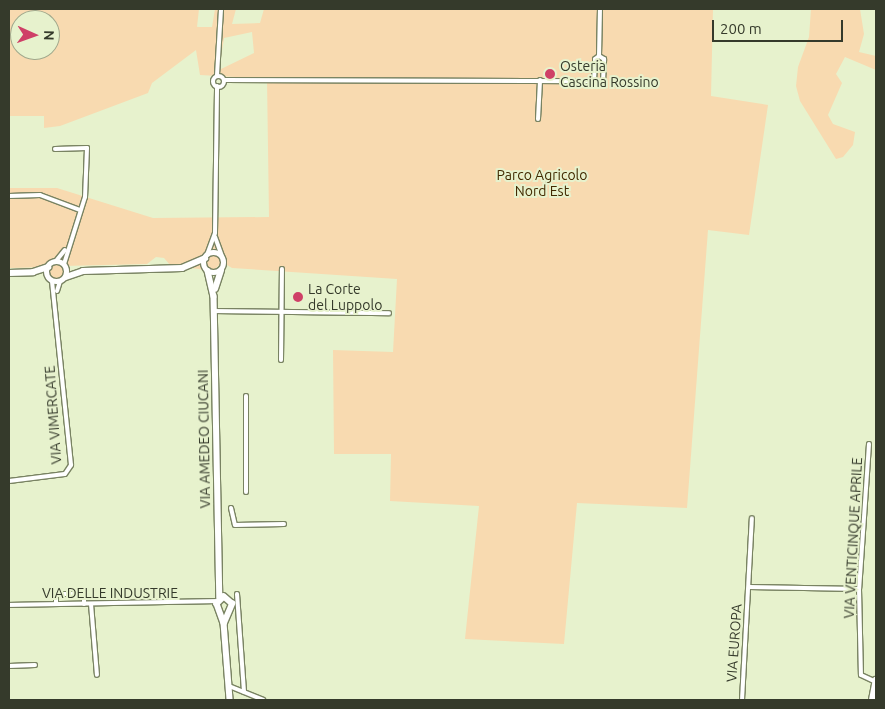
<!DOCTYPE html>
<style>
body{margin:0}
#map{position:relative;width:885px;height:709px;overflow:hidden;background:#e7f2cd;font-family:Ubuntu,sans-serif}
div>[style]{position:absolute}
.green>*{inset:0;background:#f8dab0}
.roads{filter:drop-shadow(1px 0 #798362) drop-shadow(-1px 0 #798362) drop-shadow(0 1px #798362) drop-shadow(0 -1px #798362)}
.street>*{height:4px;margin:-2px;padding:0 2px;transform-origin:2px;border-radius:2px;background:#fff}
.street>.ring{margin:-2px;padding:0;box-sizing:content-box;background:none;border:4px solid #fff;border-radius:50%}
.secondary>*{height:5.5px;margin:-2.75px;padding:0 2.75px;transform-origin:2.75px;border-radius:2.75px;background:#fff}
.secondary>.ring{margin:-2.75px;padding:0;box-sizing:content-box;background:none;border:5.5px solid #fff;border-radius:50%}
.dots>*{width:14px;height:14px;translate:-50% -50%;box-sizing:border-box;border:2px solid #e7f2cd;border-radius:50%}
span{translate:-50% -50%;white-space:nowrap;text-align:center;line-height:1.15;-webkit-text-stroke:4px #e7f2cd;paint-order:stroke}
.poi-label{font-size:14px;color:#353a2b}
.left{translate:0 -50%;text-align:left}
.park-label{font-size:14px;color:#422a01}
.street-label{font-size:14px;color:#353a2b}
.frame{position:absolute;inset:0;border:10px solid #353a2b;pointer-events:none}
.north{position:absolute;left:10px;top:10px;width:50px;height:50px;box-sizing:border-box;background:#e7f2cd;border:1px solid #a0a88c;border-radius:50%;rotate:92deg;font-size:14px;font-weight:700;line-height:20px;text-align:center;color:#353a2b}
.north::after{content:'';display:block;margin:auto;width:18px;height:22px;background:#cf4067;clip-path:polygon(50% 0,100% 100%,50% 72%,0 100%)}
.scale{position:absolute;left:712px;top:20px;width:131px;height:22px;box-sizing:border-box;border:2px solid #353a2b;border-top:0;padding-left:6px;font-size:15px;line-height:18px;white-space:nowrap;color:#353a2b;-webkit-text-stroke:4px #e7f2cd;paint-order:stroke}
</style>
<div id="map">
<div class="green">
<i style="clip-path:polygon(evenodd,9px 9px,199px 9px,197px 27px,212px 27px,215px 9px,236px 9px,232px 24px,260px 23px,264px 9px,713px 9px,711px 96px,768px 105px,749px 235px,708px 230px,687px 508px,577px 503px,564px 644px,465px 639px,479px 506px,390px 501px,391px 454px,334px 454px,333px 350px,393px 352px,397px 279px,232px 268px,222px 262px,213px 271px,170px 265px,164px 258px,156px 257px,147px 264px,63px 266px,64px 275px,57px 279px,50px 276px,50px 267px,9px 268px,9px 188px,57px 188px,153px 218px,269px 217px,267px 79px,200px 75px,196px 50px,152px 83px,148px 93px,60px 126px,44px 128px,44px 116px,9px 116px,9px 9px,20px 20px,50px 20px,50px 50px,20px 50px,20px 20px,9px 9px,252px 32px,254px 53px,219px 70px,224px 38px,252px 32px)"></i>
<i style="clip-path:polygon(811px 9px,860px 9px,864px 34px,859px 52px,876px 56px,876px 70px,845px 57px,836px 74px,842px 83px,828px 115px,833px 124px,855px 132px,853px 145px,843px 157px,836px 159px,800px 101px,796px 86px,798px 67px,809px 37px)"></i>
</div>
<div class="roads">
<div class="street">
<i style="left:217px;top:75px;width:66px;rotate:-86.5deg"></i>
<i class="ring" style="left:212.5px;top:75.5px;width:7px;height:7px"></i>
<i style="left:224px;top:80px;width:379px;rotate:0.2deg"></i>
<i style="left:603px;top:81px;width:22px;rotate:-87deg"></i>
<i style="left:604px;top:59px;width:6px;rotate:-149deg"></i>
<i style="left:594px;top:81px;width:22px;rotate:-87deg"></i>
<i style="left:595px;top:59px;width:5px;rotate:-37deg"></i>
<i style="left:599px;top:56px;width:47px;rotate:-88.8deg"></i>
<i style="left:538px;top:119px;width:39px;rotate:-87deg"></i>
<i style="left:55px;top:149px;width:32px;rotate:-2deg"></i>
<i style="left:87px;top:148px;width:49px;rotate:92.3deg"></i>
<i style="left:85px;top:197px;width:70px;rotate:107.4deg"></i>
<i style="left:9px;top:196px;width:31px;rotate:-2deg"></i>
<i style="left:40px;top:195px;width:43px;rotate:20.6deg"></i>
<i style="left:215px;top:237px;width:20px;rotate:70deg"></i>
<i style="left:207px;top:255px;width:23px;rotate:-70deg"></i>
<i style="left:215px;top:233px;width:147px;rotate:-89.2deg"></i>
<i style="left:56px;top:261px;width:14px;rotate:-51deg"></i>
<i style="left:57px;top:291px;width:10px;rotate:-73deg"></i>
<i style="left:215px;top:311px;width:174px;rotate:0.7deg"></i>
<i style="left:281px;top:360px;width:91px;rotate:-89.4deg"></i>
<i style="left:869px;top:444px;width:145px;rotate:93.9deg"></i>
<i style="left:859px;top:589px;width:86px;rotate:88.7deg"></i>
<i style="left:861px;top:675px;width:17px;rotate:25deg"></i>
<i style="left:9px;top:481px;width:56px;rotate:-7.1deg"></i>
<i style="left:65px;top:474px;width:11px;rotate:-56deg"></i>
<i style="left:71px;top:465px;width:185px;rotate:-95.9deg"></i>
<i style="left:246px;top:492px;width:96px;rotate:-90deg"></i>
<i style="left:231px;top:508px;width:17px;rotate:77deg"></i>
<i style="left:235px;top:525px;width:49px;rotate:-1.2deg"></i>
<i style="left:749px;top:587px;width:110px;rotate:1deg"></i>
<i style="left:237px;top:594px;width:98px;rotate:85.9deg"></i>
<i style="left:56px;top:604px;width:10px;rotate:-90deg"></i>
<i style="left:56px;top:594px;width:28px"></i>
<i style="left:84px;top:594px;width:10px;rotate:90deg"></i>
<i style="left:91px;top:604px;width:71px;rotate:85.2deg"></i>
<i style="left:9px;top:605px;width:209px;rotate:-1.1deg"></i>
<i style="left:9px;top:666px;width:26px;rotate:-2deg"></i>
<i style="left:229px;top:686px;width:37px;rotate:22deg"></i>
<i style="left:742px;top:700px;width:182px;rotate:-86.9deg"></i>
</div>
<div class="secondary">
<i class="ring" style="left:204px;top:253px;width:14.5px;height:14.5px"></i>
<i class="ring" style="left:47px;top:262px;width:14.5px;height:14.5px"></i>
<i style="left:208px;top:271px;width:26px;rotate:77deg"></i>
<i style="left:214px;top:296px;width:302px;rotate:88.9deg"></i>
<i style="left:9px;top:273px;width:24px;rotate:-2deg"></i>
<i style="left:33px;top:272px;width:16px;rotate:-18deg"></i>
<i style="left:66px;top:277px;width:18px;rotate:-19deg"></i>
<i style="left:83px;top:271px;width:99px;rotate:-1.7deg"></i>
<i style="left:182px;top:268px;width:25px;rotate:-23deg"></i>
<i style="left:215px;top:289px;width:19px;rotate:-72deg"></i>
<i style="left:224px;top:623px;width:21px;rotate:-67deg"></i>
<i style="left:232px;top:604px;width:11px;rotate:-139deg"></i>
<i style="left:224px;top:597px;width:10px;rotate:135deg"></i>
<i style="left:217px;top:604px;width:20px;rotate:70deg"></i>
<i style="left:224px;top:623px;width:77px;rotate:85.5deg"></i>
<i style="left:872px;top:700px;width:20px;rotate:-79deg"></i>
</div>
</div>
<div class="dots">
<i style="left:550px;top:74px;background:#cf4067"></i>
<i style="left:298px;top:297px;background:#cf4067"></i>
</div>
<div class="poi-label">
<span class="left" style="left:560px;top:74px">Osteria<br>Cascina Rossino</span>
<span class="left" style="left:308px;top:297px">La Corte<br>del Luppolo</span>
</div>
<div class="park-label">
<span style="left:542px;top:183px">Parco Agricolo<br>Nord Est</span>
</div>
<div class="street-label">
<span style="left:53px;top:415px;rotate:-94deg">VIA VIMERCATE</span>
<span style="left:204px;top:439px;rotate:-91deg">VIA AMEDEO CIUCANI</span>
<span style="left:853px;top:538px;rotate:-87deg">VIA VENTICINQUE APRILE</span>
<span style="left:110px;top:593px">VIA DELLE INDUSTRIE</span>
<span style="left:734px;top:643px;rotate:-86deg">VIA EUROPA</span>
</div>
<div class="frame"></div>
<div class="north">N</div>
<div class="scale">200 m</div>
</div>
